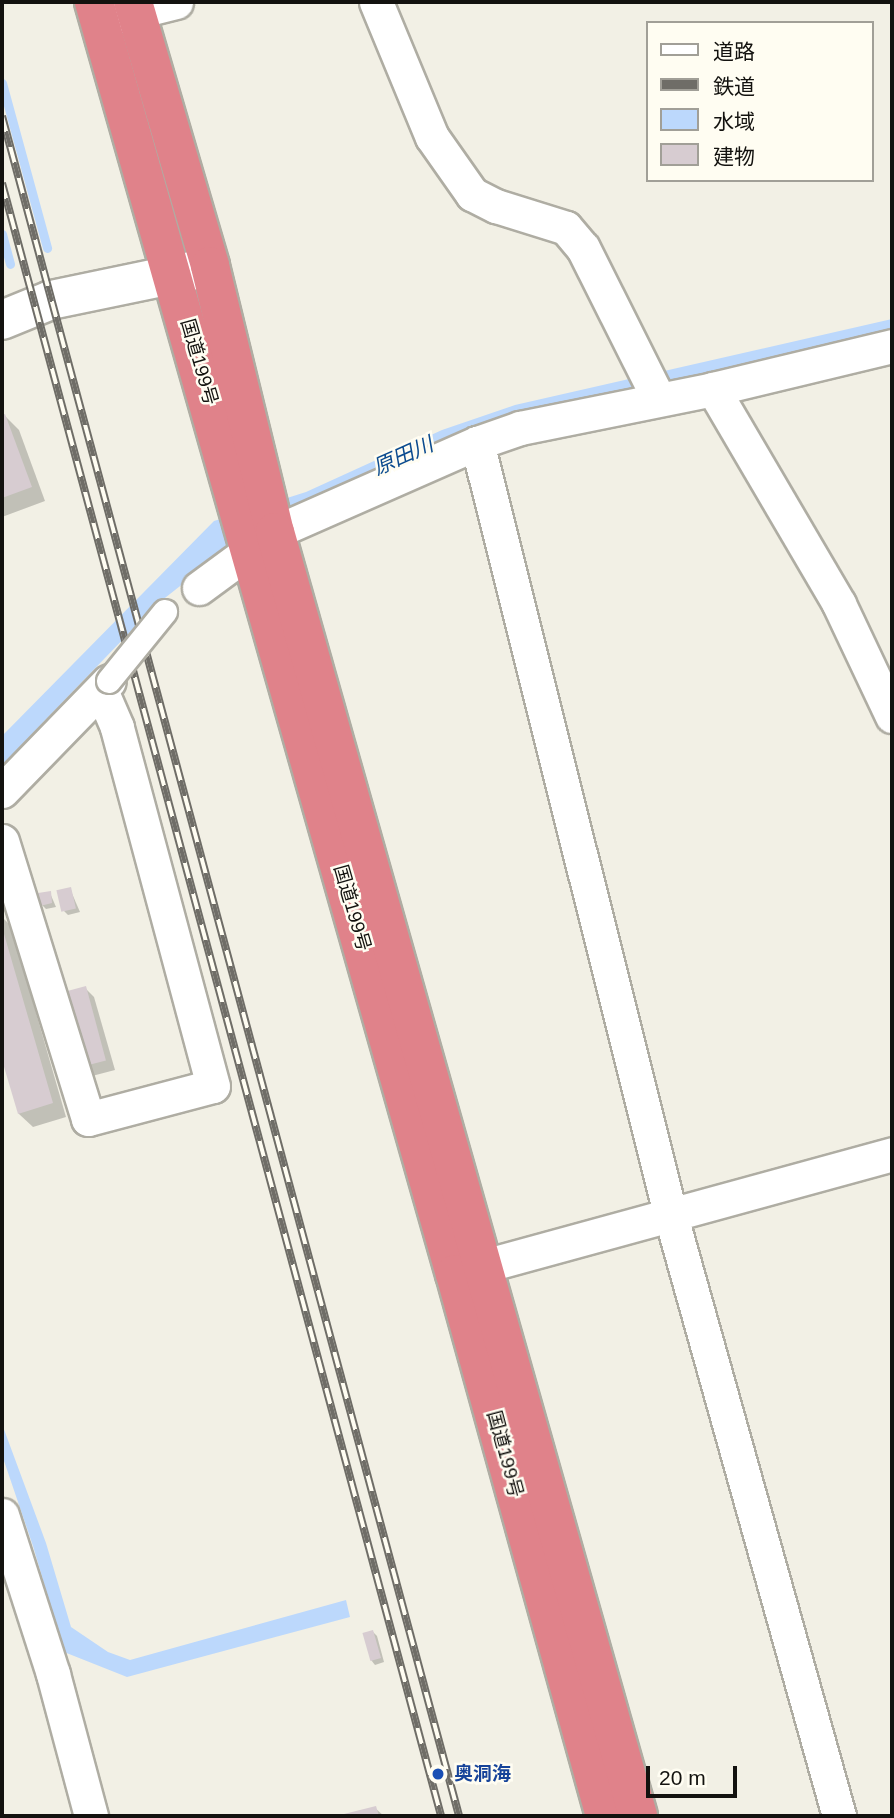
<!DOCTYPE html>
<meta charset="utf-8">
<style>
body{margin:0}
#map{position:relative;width:894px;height:1818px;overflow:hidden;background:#f2f0e5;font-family:Arial,"Noto Sans JP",sans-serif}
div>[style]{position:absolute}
.water>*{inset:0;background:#bcd8fc}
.shadow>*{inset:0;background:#0003}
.stream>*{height:9px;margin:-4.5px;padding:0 4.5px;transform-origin:4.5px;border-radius:4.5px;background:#bcd8fc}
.building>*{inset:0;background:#d7ccd1;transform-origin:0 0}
.roads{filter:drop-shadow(2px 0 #afada3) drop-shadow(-2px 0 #afada3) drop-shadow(0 2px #afada3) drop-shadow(0 -2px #afada3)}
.minor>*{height:33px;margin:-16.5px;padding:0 16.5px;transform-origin:16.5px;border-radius:16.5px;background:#fff}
.tertiary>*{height:38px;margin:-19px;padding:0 19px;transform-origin:19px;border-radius:19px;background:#fff}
.trunk>*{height:38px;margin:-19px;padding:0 19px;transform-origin:19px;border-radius:19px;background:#e0828a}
.rail>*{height:8px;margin-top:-4px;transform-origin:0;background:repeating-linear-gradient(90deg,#fffdf2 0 16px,#6f6d67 0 32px);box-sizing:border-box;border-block:2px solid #6f6d67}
.bridges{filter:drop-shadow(2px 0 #afada3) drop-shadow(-2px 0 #afada3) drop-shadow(0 2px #afada3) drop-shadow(0 -2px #afada3)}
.pedestrian-bridge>*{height:24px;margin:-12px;padding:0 12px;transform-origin:12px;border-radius:12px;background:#fff}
.dots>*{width:19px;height:19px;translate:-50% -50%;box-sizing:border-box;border:4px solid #fffdf2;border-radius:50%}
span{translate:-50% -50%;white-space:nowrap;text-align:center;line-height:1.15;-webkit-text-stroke:5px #fffdf2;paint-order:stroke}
.street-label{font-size:19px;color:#13120f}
.transit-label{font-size:19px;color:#164399;font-weight:700}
.left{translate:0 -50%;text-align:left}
.water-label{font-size:21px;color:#0b4b8f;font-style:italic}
.frame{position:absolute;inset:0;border:4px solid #13120f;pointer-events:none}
.legend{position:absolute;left:646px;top:21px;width:228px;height:161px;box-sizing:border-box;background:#fffdf2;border:2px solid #a19f97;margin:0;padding:9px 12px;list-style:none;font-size:21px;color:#13120f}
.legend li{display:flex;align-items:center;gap:14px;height:35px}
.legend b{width:35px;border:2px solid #a19f97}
.scale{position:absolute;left:646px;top:1766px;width:91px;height:32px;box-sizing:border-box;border:4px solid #13120f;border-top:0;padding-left:9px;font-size:21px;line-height:24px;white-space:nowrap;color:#13120f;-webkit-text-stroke:5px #fffdf2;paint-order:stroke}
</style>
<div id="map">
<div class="water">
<i style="clip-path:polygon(892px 319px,892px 339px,521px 420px,222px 553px,156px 605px,2px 765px,2px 736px,214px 521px,306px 492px,442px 430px,515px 405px)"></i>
<i style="clip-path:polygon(2px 1424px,46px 1543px,71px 1627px,108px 1652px,130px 1660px,346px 1600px,350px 1617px,127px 1677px,64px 1652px,33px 1546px,2px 1455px)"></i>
</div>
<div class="shadow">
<i style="clip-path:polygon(5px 416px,19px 430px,45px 501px,2px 517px,2px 417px)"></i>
<i style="clip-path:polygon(70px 889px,80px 912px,68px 915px,64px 911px)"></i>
<i style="clip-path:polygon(50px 893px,56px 907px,46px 909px,42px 905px)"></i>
<i style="clip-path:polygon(2px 917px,11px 926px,66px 1117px,33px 1127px,19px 1114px,2px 1054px)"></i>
<i style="clip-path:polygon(85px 988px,94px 997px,115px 1070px,92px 1076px,83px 1067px)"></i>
<i style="clip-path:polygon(373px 1632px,377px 1636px,384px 1662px,375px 1665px,371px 1660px)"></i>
<i style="clip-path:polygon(375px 1808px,384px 1816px,344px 1816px)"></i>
</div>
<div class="stream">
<i style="left:2px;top:83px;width:171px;rotate:74.7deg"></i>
<i style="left:2px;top:234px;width:31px;rotate:75deg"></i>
</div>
<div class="building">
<i style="clip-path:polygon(5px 414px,32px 487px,2px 498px,2px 415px)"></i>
<i style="left:71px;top:887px;width:22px;height:15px;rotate:77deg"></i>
<i style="clip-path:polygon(51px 891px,52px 903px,40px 906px,38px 893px)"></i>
<i style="clip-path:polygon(2px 927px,53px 1103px,18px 1114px,2px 1060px)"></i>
<i style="left:86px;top:986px;width:77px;height:26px;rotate:75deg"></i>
<i style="left:373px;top:1630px;width:29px;height:11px;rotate:74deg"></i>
<i style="clip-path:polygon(376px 1806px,379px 1816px,340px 1816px,340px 1815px)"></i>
</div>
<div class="roads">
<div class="minor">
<i style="left:376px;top:2px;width:146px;rotate:67.5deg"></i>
<i style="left:432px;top:137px;width:70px;rotate:54.9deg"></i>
<i style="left:472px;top:194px;width:27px;rotate:27deg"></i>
<i style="left:496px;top:206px;width:73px;rotate:17.4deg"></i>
<i style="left:566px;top:228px;width:26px;rotate:50deg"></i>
<i style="left:583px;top:248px;width:168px;rotate:63.4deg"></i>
<i style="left:112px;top:18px;width:66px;rotate:-14deg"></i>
<i style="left:713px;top:389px;width:249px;rotate:59.6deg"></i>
<i style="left:839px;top:604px;width:124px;rotate:64.7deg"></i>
<i style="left:477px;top:443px;width:794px;rotate:75.93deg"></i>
<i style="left:670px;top:1213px;width:626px;rotate:74.34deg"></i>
<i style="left:199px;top:588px;width:94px;rotate:-36.4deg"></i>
<i style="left:275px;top:532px;width:221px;rotate:-23.8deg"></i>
<i style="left:477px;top:443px;width:46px;rotate:-19.2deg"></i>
<i style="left:520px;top:428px;width:197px;rotate:-11.4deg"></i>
<i style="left:713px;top:389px;width:184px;rotate:-13.5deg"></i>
<i style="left:2px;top:791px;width:153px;rotate:-45.8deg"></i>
<i style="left:2px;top:841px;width:291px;rotate:72.8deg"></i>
<i style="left:88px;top:1119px;width:129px;rotate:-14.8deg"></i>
<i style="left:213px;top:1086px;width:372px;rotate:-105deg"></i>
<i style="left:117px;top:727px;width:40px;rotate:-113.4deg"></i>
<i style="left:458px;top:1273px;width:450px;rotate:-15.3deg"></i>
<i style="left:2px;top:1515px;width:167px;rotate:72.2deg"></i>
<i style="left:53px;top:1674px;width:147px;rotate:75deg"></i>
</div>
<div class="tertiary">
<i style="left:2px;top:320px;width:53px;rotate:-22.2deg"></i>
<i style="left:51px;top:300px;width:157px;rotate:-11.7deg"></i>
</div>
<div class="trunk">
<i style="left:94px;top:2px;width:1322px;rotate:74.16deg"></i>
<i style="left:455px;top:1274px;width:562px;rotate:74.53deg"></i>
<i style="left:133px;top:2px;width:275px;rotate:73.7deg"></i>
<i style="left:210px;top:266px;width:274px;rotate:76.3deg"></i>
<i style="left:275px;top:532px;width:1334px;rotate:74.21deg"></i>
</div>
</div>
<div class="rail">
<i style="left:2px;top:116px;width:1760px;rotate:74.95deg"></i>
<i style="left:2px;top:183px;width:1691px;rotate:74.95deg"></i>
</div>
<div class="bridges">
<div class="pedestrian-bridge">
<i style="left:109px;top:681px;width:89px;rotate:-50.9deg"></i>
</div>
</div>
<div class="dots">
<i style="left:438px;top:1774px;background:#1a4fb4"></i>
</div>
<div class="street-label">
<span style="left:199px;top:362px;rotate:74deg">国道199号</span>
<span style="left:352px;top:908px;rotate:74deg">国道199号</span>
<span style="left:505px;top:1454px;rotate:75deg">国道199号</span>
</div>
<div class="transit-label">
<span class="left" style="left:454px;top:1774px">奥洞海</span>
</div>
<div class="water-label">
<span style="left:403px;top:456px;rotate:-24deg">原田川</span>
</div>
<div class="frame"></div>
<ul class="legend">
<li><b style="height:9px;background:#fff"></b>道路</li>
<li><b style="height:9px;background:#6f6d67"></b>鉄道</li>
<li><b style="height:19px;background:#bcd8fc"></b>水域</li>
<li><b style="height:19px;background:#d7ccd1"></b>建物</li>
</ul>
<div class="scale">20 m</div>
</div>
